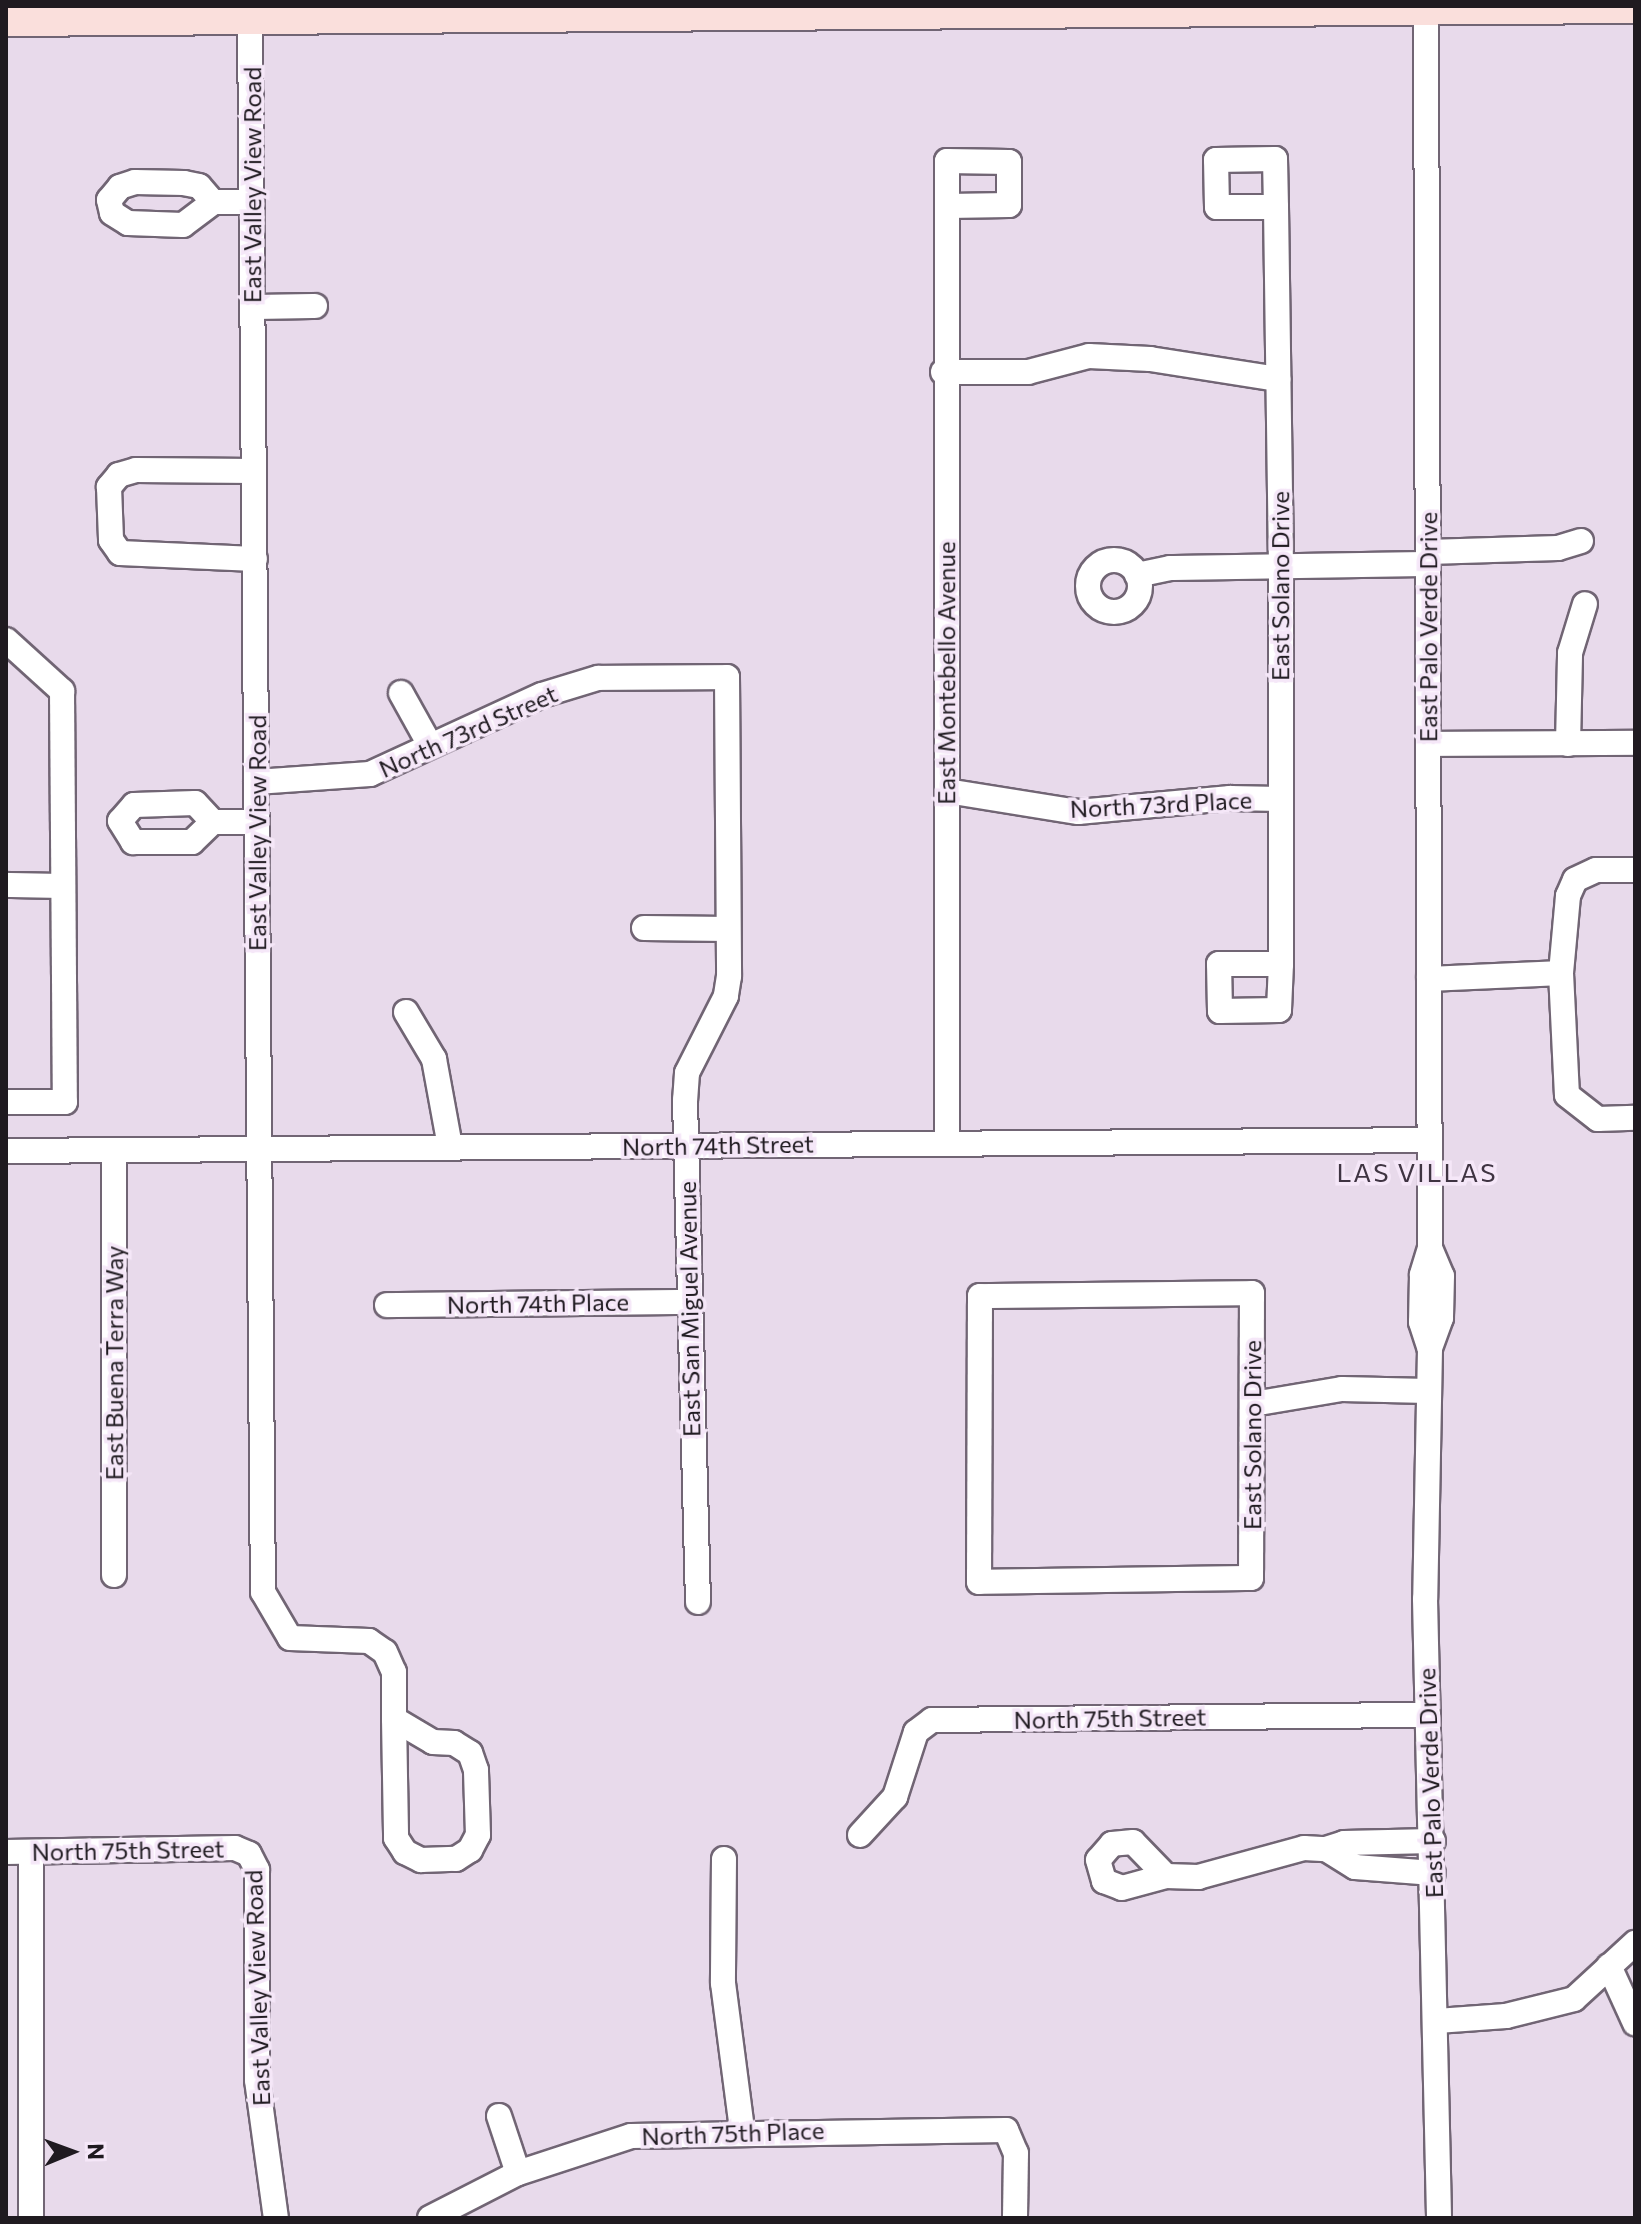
<!DOCTYPE html>
<style>
body{margin:0}
#map{position:relative;width:1641px;height:2224px;overflow:hidden;background:#e8daeb;font-family:Commissioner,sans-serif}
div>[style]{position:absolute}
.roads{filter:drop-shadow(2px 0 #716574) drop-shadow(-2px 0 #716574) drop-shadow(0 2px #716574) drop-shadow(0 -2px #716574)}
.minor>*{height:24px;margin:-12px;padding:0 12px;transform-origin:12px;border-radius:12px;background:#fff}
.minor>.ring{margin:-12px;padding:0;box-sizing:content-box;background:none;border:24px solid #fff;border-radius:50%}
.major>*{height:30px;margin:-15px;padding:0 15px;transform-origin:15px;border-radius:15px;background:#fadfdc}
span{translate:-50% -50%;white-space:nowrap;text-align:center;line-height:1.15;-webkit-text-stroke:7px #f5e7f8;paint-order:stroke}
.street-label{font-size:24px;color:#1f1a20}
.neighbourhood-label{font-size:26px;color:#3f3442;letter-spacing:2px}
.frame{position:absolute;inset:0;border:8px solid #1f1a20;pointer-events:none}
.north{position:absolute;left:32px;top:2112px;width:80px;height:80px;-webkit-text-stroke:6px #f5e7f8;paint-order:stroke;rotate:89deg;font-size:22px;font-weight:700;line-height:32px;text-align:center;color:#1f1a20}
.north::after{content:'';display:block;margin:auto;width:28px;height:36px;background:#1f1a20;clip-path:polygon(50% 0,100% 100%,50% 72%,0 100%)}
</style>
<div id="map">
<div class="roads">
<div class="minor">
<i style="left:1426px;top:6px;width:1242px;rotate:89.82deg"></i>
<i style="left:1430px;top:1248px;width:28px;rotate:107deg"></i>
<i style="left:1422px;top:1275px;width:47px;rotate:91.2deg"></i>
<i style="left:1421px;top:1322px;width:28px;rotate:72deg"></i>
<i style="left:250px;top:19px;width:1573px;rotate:89.53deg"></i>
<i style="left:263px;top:1592px;width:53px;rotate:59.6deg"></i>
<i style="left:290px;top:1638px;width:79px;rotate:2.2deg"></i>
<i style="left:369px;top:1641px;width:19px;rotate:35deg"></i>
<i style="left:385px;top:1652px;width:22px;rotate:66deg"></i>
<i style="left:394px;top:1672px;width:47px;rotate:90deg"></i>
<i style="left:394px;top:1719px;width:119px;rotate:89deg"></i>
<i style="left:396px;top:1838px;width:17px;rotate:57deg"></i>
<i style="left:405px;top:1852px;width:18px;rotate:27deg"></i>
<i style="left:421px;top:1860px;width:35px;rotate:-2deg"></i>
<i style="left:456px;top:1859px;width:17px;rotate:-33deg"></i>
<i style="left:470px;top:1850px;width:17px;rotate:-62deg"></i>
<i style="left:478px;top:1835px;width:65px;rotate:-91.8deg"></i>
<i style="left:476px;top:1770px;width:18px;rotate:-109deg"></i>
<i style="left:470px;top:1753px;width:19px;rotate:-148deg"></i>
<i style="left:454px;top:1743px;width:21px;rotate:-177deg"></i>
<i style="left:433px;top:1742px;width:45px;rotate:-149.5deg"></i>
<i style="left:1275px;top:159px;width:48px;rotate:88.8deg"></i>
<i style="left:1276px;top:207px;width:59px;rotate:180deg"></i>
<i style="left:1217px;top:207px;width:47px;rotate:-91.2deg"></i>
<i style="left:1216px;top:160px;width:59px;rotate:-1deg"></i>
<i style="left:213px;top:202px;width:21px;rotate:-131deg"></i>
<i style="left:199px;top:186px;width:15px;rotate:-169deg"></i>
<i style="left:184px;top:183px;width:49px;rotate:-178.8deg"></i>
<i style="left:135px;top:182px;width:16px;rotate:162deg"></i>
<i style="left:120px;top:187px;width:17px;rotate:130deg"></i>
<i style="left:109px;top:200px;width:13px;rotate:77deg"></i>
<i style="left:112px;top:213px;width:19px;rotate:32deg"></i>
<i style="left:128px;top:223px;width:55px;rotate:2.1deg"></i>
<i style="left:183px;top:225px;width:38px;rotate:-37deg"></i>
<i style="left:213px;top:202px;width:39px"></i>
<i style="left:1276px;top:207px;width:359px;rotate:89.2deg"></i>
<i style="left:1281px;top:566px;width:398px;rotate:90deg"></i>
<i style="left:1281px;top:964px;width:46px;rotate:92.5deg"></i>
<i style="left:1279px;top:1010px;width:59px;rotate:179deg"></i>
<i style="left:1220px;top:1011px;width:47px;rotate:-91.2deg"></i>
<i style="left:1219px;top:964px;width:62px"></i>
<i style="left:253px;top:307px;width:62px;rotate:-0.9deg"></i>
<i style="left:943px;top:372px;width:85px"></i>
<i style="left:1028px;top:372px;width:63px;rotate:-14.7deg"></i>
<i style="left:1089px;top:356px;width:61px;rotate:2.8deg"></i>
<i style="left:1150px;top:359px;width:130px;rotate:8.9deg"></i>
<i style="left:254px;top:471px;width:118px;rotate:-179.5deg"></i>
<i style="left:136px;top:470px;width:18px;rotate:164deg"></i>
<i style="left:119px;top:475px;width:16px;rotate:130deg"></i>
<i style="left:109px;top:487px;width:53px;rotate:87.8deg"></i>
<i style="left:111px;top:540px;width:16px;rotate:55deg"></i>
<i style="left:120px;top:553px;width:135px;rotate:2.5deg"></i>
<i style="left:1428px;top:552px;width:130px;rotate:-1.8deg"></i>
<i style="left:1558px;top:548px;width:24px;rotate:-17deg"></i>
<i class="ring" style="left:1088px;top:560px;width:28px;height:28px"></i>
<i style="left:1137px;top:575px;width:34px;rotate:-12deg"></i>
<i style="left:1170px;top:568px;width:258px;rotate:-0.9deg"></i>
<i style="left:6px;top:640px;width:76px;rotate:42.3deg"></i>
<i style="left:62px;top:691px;width:411px;rotate:89.6deg"></i>
<i style="left:65px;top:1102px;width:59px;rotate:180deg"></i>
<i style="left:401px;top:693px;width:60px;rotate:60.9deg"></i>
<i style="left:1428px;top:744px;width:207px;rotate:-0.3deg"></i>
<i style="left:1568px;top:744px;width:91px;rotate:-88.7deg"></i>
<i style="left:1570px;top:653px;width:51px;rotate:-73deg"></i>
<i style="left:256px;top:782px;width:114px;rotate:-4deg"></i>
<i style="left:370px;top:774px;width:189px;rotate:-24.7deg"></i>
<i style="left:542px;top:695px;width:59px;rotate:-16.9deg"></i>
<i style="left:598px;top:678px;width:129px;rotate:-0.4deg"></i>
<i style="left:727px;top:677px;width:299px;rotate:89.6deg"></i>
<i style="left:729px;top:976px;width:20px;rotate:99deg"></i>
<i style="left:726px;top:996px;width:86px;rotate:116.9deg"></i>
<i style="left:687px;top:1073px;width:27px;rotate:94deg"></i>
<i style="left:685px;top:1100px;width:502px;rotate:88.52deg"></i>
<i style="left:947px;top:791px;width:133px;rotate:9.1deg"></i>
<i style="left:1078px;top:812px;width:153px;rotate:-5.3deg"></i>
<i style="left:1230px;top:798px;width:50px;rotate:1.1deg"></i>
<i style="left:213px;top:822px;width:26px;rotate:-133deg"></i>
<i style="left:195px;top:803px;width:61px;rotate:178.1deg"></i>
<i style="left:134px;top:805px;width:21px;rotate:131deg"></i>
<i style="left:120px;top:821px;width:25px;rotate:58deg"></i>
<i style="left:133px;top:842px;width:59px"></i>
<i style="left:192px;top:842px;width:29px;rotate:-44deg"></i>
<i style="left:213px;top:822px;width:43px"></i>
<i style="left:1635px;top:870px;width:39px;rotate:180deg"></i>
<i style="left:1596px;top:870px;width:23px;rotate:155deg"></i>
<i style="left:1575px;top:880px;width:17px;rotate:114deg"></i>
<i style="left:1568px;top:896px;width:77px;rotate:95.2deg"></i>
<i style="left:1561px;top:973px;width:122px;rotate:87.2deg"></i>
<i style="left:1567px;top:1095px;width:39px;rotate:38deg"></i>
<i style="left:1598px;top:1119px;width:37px;rotate:-2deg"></i>
<i style="left:6px;top:885px;width:57px;rotate:1deg"></i>
<i style="left:644px;top:928px;width:84px;rotate:0.7deg"></i>
<i style="left:1429px;top:979px;width:132px;rotate:-2.6deg"></i>
<i style="left:406px;top:1012px;width:55px;rotate:59.2deg"></i>
<i style="left:434px;top:1059px;width:88px;rotate:79.6deg"></i>
<i style="left:947px;top:1141px;width:980px;rotate:-90deg"></i>
<i style="left:947px;top:161px;width:62px;rotate:0.9deg"></i>
<i style="left:1009px;top:162px;width:43px;rotate:90deg"></i>
<i style="left:1009px;top:205px;width:61px;rotate:179.1deg"></i>
<i style="left:114px;top:1150px;width:425px;rotate:90deg"></i>
<i style="left:6px;top:1151px;width:1424px;rotate:-0.44deg"></i>
<i style="left:1430px;top:1248px;width:30px;rotate:67deg"></i>
<i style="left:1442px;top:1276px;width:42px;rotate:91.4deg"></i>
<i style="left:1441px;top:1318px;width:33px;rotate:110deg"></i>
<i style="left:1430px;top:1349px;width:250px;rotate:91.1deg"></i>
<i style="left:1425px;top:1599px;width:619px;rotate:88.7deg"></i>
<i style="left:1252px;top:1293px;width:285px;rotate:90.2deg"></i>
<i style="left:1251px;top:1578px;width:272px;rotate:179.2deg"></i>
<i style="left:979px;top:1582px;width:286px;rotate:-89.8deg"></i>
<i style="left:980px;top:1296px;width:272px;rotate:-0.6deg"></i>
<i style="left:387px;top:1305px;width:301px;rotate:-0.6deg"></i>
<i style="left:1253px;top:1404px;width:90px;rotate:-9.6deg"></i>
<i style="left:1342px;top:1389px;width:86px;rotate:1.3deg"></i>
<i style="left:860px;top:1835px;width:52px;rotate:-47.4deg"></i>
<i style="left:895px;top:1797px;width:68px;rotate:-72.1deg"></i>
<i style="left:916px;top:1732px;width:20px;rotate:-37deg"></i>
<i style="left:932px;top:1720px;width:496px;rotate:-0.6deg"></i>
<i style="left:6px;top:1852px;width:229px;rotate:-1deg"></i>
<i style="left:235px;top:1848px;width:15px;rotate:23deg"></i>
<i style="left:249px;top:1854px;width:18px;rotate:63deg"></i>
<i style="left:257px;top:1870px;width:210px;rotate:90deg"></i>
<i style="left:257px;top:2080px;width:139px;rotate:82.2deg"></i>
<i style="left:724px;top:1859px;width:124px;rotate:90.5deg"></i>
<i style="left:723px;top:1983px;width:148px;rotate:82.6deg"></i>
<i style="left:1433px;top:1873px;width:78px;rotate:-175.6deg"></i>
<i style="left:1355px;top:1867px;width:34px;rotate:-148deg"></i>
<i style="left:1326px;top:1849px;width:19px;rotate:-18deg"></i>
<i style="left:1344px;top:1843px;width:89px;rotate:-1.3deg"></i>
<i style="left:1166px;top:1876px;width:47px;rotate:-134.1deg"></i>
<i style="left:1133px;top:1842px;width:21px;rotate:175deg"></i>
<i style="left:1112px;top:1844px;width:21px;rotate:131deg"></i>
<i style="left:1098px;top:1860px;width:22px;rotate:74deg"></i>
<i style="left:1104px;top:1881px;width:19px;rotate:21deg"></i>
<i style="left:1122px;top:1888px;width:46px;rotate:-15.3deg"></i>
<i style="left:1166px;top:1876px;width:32px;rotate:2deg"></i>
<i style="left:1198px;top:1877px;width:110px;rotate:-15.3deg"></i>
<i style="left:1304px;top:1848px;width:22px;rotate:3deg"></i>
<i style="left:1609px;top:1966px;width:63px;rotate:65.5deg"></i>
<i style="left:1437px;top:2021px;width:69px;rotate:-4.1deg"></i>
<i style="left:1506px;top:2016px;width:70px;rotate:-14deg"></i>
<i style="left:1574px;top:1999px;width:83px;rotate:-42.6deg"></i>
<i style="left:499px;top:2116px;width:60px;rotate:71.6deg"></i>
<i style="left:31px;top:2218px;width:366px;rotate:-90deg"></i>
<i style="left:430px;top:2218px;width:99px;rotate:-27.1deg"></i>
<i style="left:518px;top:2173px;width:119px;rotate:-18.1deg"></i>
<i style="left:631px;top:2136px;width:375px;rotate:-0.9deg"></i>
<i style="left:1006px;top:2130px;width:25px;rotate:67deg"></i>
<i style="left:1016px;top:2153px;width:65px;rotate:90.9deg"></i>
</div>
<div class="major">
<i style="left:6px;top:21px;width:1629px;rotate:-0.46deg"></i>
</div>
</div>
<div class="street-label">
<span style="left:252px;top:185px;rotate:-90deg">East Valley View Road</span>
<span style="left:1280px;top:586px;rotate:-90deg">East Solano Drive</span>
<span style="left:1428px;top:627px;rotate:-90deg">East Palo Verde Drive</span>
<span style="left:946px;top:673px;rotate:-90deg">East Montebello Avenue</span>
<span style="left:468px;top:731px;rotate:-24deg">North 73rd Street</span>
<span style="left:1161px;top:804px;rotate:-3deg">North 73rd Place</span>
<span style="left:257px;top:833px;rotate:-90deg">East Valley View Road</span>
<span style="left:718px;top:1145px;rotate:-1deg">North 74th Street</span>
<span style="left:538px;top:1303px;rotate:-1deg">North 74th Place</span>
<span style="left:689px;top:1309px;rotate:-91deg">East San Miguel Avenue</span>
<span style="left:114px;top:1363px;rotate:-90deg">East Buena Terra Way</span>
<span style="left:1252px;top:1435px;rotate:-90deg">East Solano Drive</span>
<span style="left:1110px;top:1718px;rotate:-1deg">North 75th Street</span>
<span style="left:1430px;top:1783px;rotate:-92deg">East Palo Verde Drive</span>
<span style="left:128px;top:1850px;rotate:-1deg">North 75th Street</span>
<span style="left:257px;top:1988px;rotate:-92deg">East Valley View Road</span>
<span style="left:733px;top:2133px;rotate:-2deg">North 75th Place</span>
</div>
<div class="neighbourhood-label">
<span style="left:1417px;top:1172px">LAS VILLAS</span>
</div>
<div class="frame"></div>
<div class="north">N</div>
</div>
